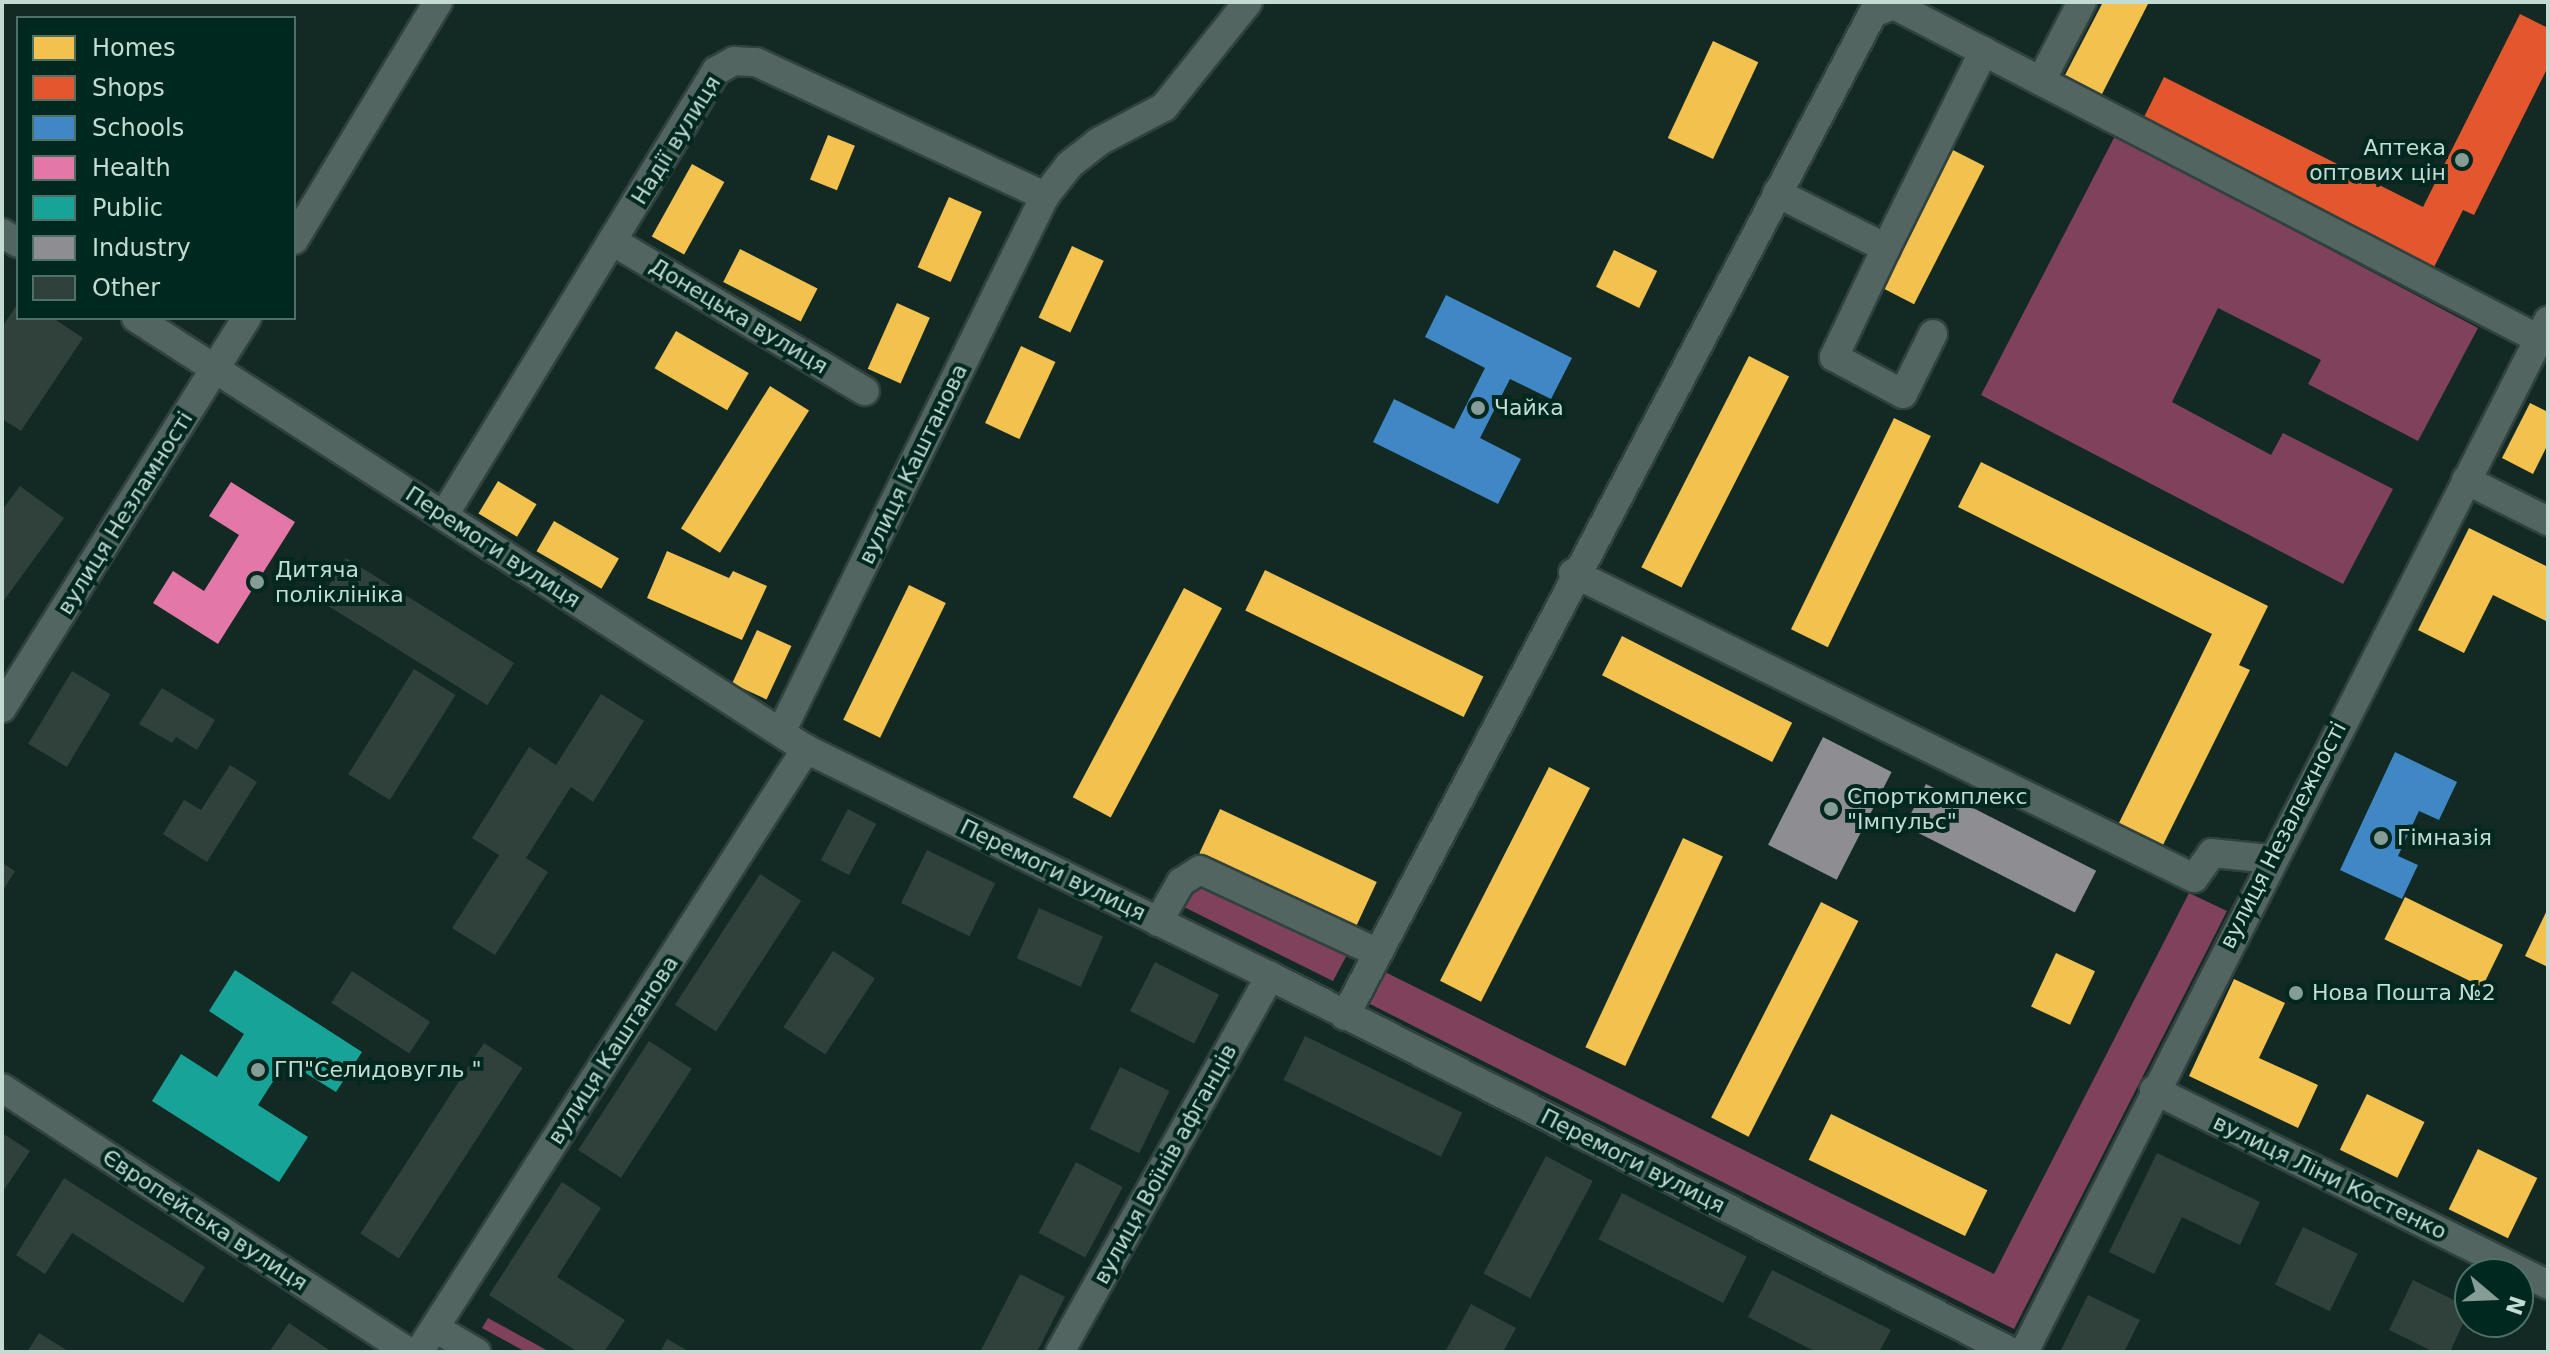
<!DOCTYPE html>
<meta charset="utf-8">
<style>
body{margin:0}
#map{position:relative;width:2550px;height:1354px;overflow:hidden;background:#132924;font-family:"DejaVu Sans",sans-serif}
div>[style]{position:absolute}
.forest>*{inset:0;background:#80415d}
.homes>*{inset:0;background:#f2c14e;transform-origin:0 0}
.shops>*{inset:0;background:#e4572e}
.schools>*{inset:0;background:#3f88c5}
.health>*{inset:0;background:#e377a8}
.public>*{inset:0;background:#17a398}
.industry>*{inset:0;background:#8d8d92;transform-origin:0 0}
.building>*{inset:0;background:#30413b;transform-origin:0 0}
.roads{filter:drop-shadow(2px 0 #31423e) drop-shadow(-2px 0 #31423e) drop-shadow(0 2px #31423e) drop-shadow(0 -2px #31423e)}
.minor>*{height:28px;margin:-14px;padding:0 14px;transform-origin:14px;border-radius:14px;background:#536560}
.dots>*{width:22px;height:22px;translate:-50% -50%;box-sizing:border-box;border:4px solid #00281f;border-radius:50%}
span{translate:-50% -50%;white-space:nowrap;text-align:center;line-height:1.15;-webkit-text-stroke:8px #00281f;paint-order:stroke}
.street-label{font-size:22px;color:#c2dcd4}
.poi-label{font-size:22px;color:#c2dcd4}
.right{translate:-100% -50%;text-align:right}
.left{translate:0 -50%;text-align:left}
.frame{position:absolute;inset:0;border:4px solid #c2dcd4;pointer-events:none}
.legend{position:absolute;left:16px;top:16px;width:280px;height:304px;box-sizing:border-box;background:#00281f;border:2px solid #4e7067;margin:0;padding:10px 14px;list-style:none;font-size:24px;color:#c2dcd4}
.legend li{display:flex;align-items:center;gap:16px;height:40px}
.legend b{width:40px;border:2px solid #4e7067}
.north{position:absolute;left:2454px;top:1258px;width:80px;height:80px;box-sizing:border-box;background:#00281f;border:2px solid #4e7067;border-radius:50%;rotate:109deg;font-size:22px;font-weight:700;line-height:32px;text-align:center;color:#c2dcd4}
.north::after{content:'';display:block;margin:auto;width:28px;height:36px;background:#859d96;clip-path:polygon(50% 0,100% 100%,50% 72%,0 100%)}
</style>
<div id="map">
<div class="forest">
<i style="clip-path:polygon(2115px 136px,2478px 328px,2418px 441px,2308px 384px,2321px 360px,2218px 308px,2172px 402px,2271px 455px,2283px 433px,2393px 489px,2343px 584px,1981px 395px)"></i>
<i style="clip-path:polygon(1199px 881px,1349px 951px,1333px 981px,1182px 906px)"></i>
<i style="clip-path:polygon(2189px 893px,2227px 911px,2014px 1329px,1366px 1002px,1383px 971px,1994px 1274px)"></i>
<i style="clip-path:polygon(488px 1318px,550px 1352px,526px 1352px,482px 1328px)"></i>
</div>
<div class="homes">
<i style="clip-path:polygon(2103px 2px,2149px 2px,2101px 96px,2064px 77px)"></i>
<i style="left:1713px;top:41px;width:50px;height:107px;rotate:25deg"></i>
<i style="left:828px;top:135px;width:29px;height:48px;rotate:22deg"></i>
<i style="left:1947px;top:147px;width:42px;height:155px;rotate:27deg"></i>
<i style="left:692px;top:164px;width:37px;height:83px;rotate:29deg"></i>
<i style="left:949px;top:197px;width:36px;height:77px;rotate:24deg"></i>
<i style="left:1072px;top:246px;width:35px;height:79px;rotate:25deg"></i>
<i style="left:740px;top:249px;width:87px;height:37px;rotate:27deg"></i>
<i style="left:1614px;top:250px;width:48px;height:41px;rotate:26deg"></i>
<i style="left:897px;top:303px;width:36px;height:72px;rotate:24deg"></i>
<i style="left:676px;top:331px;width:84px;height:43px;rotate:30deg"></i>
<i style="left:1021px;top:346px;width:38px;height:85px;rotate:25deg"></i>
<i style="left:1749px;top:356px;width:45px;height:237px;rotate:27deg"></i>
<i style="left:770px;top:386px;width:46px;height:168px;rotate:32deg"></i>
<i style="clip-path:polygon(2530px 403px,2548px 412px,2548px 444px,2533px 474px,2502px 458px)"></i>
<i style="left:1894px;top:418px;width:41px;height:235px;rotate:26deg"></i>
<i style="clip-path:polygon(1981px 462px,2268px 606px,2239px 665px,2250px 670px,2161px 849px,2117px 827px,2212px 634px,1958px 507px)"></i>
<i style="left:498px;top:481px;width:45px;height:38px;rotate:31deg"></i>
<i style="left:554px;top:521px;width:75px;height:35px;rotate:30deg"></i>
<i style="clip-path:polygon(2469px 528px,2548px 567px,2548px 622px,2493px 595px,2464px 653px,2418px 630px)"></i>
<i style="clip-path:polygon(667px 551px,729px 578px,733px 571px,767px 586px,742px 640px,647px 598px)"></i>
<i style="left:1265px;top:570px;width:243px;height:45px;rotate:26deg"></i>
<i style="left:909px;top:585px;width:41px;height:150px;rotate:26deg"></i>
<i style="left:1184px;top:588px;width:43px;height:237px;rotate:28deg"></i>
<i style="left:757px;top:630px;width:38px;height:59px;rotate:25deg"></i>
<i style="left:1622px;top:636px;width:191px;height:44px;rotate:27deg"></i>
<i style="left:1549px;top:767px;width:46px;height:240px;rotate:27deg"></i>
<i style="left:1220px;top:809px;width:173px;height:49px;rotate:25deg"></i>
<i style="left:1683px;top:838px;width:44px;height:231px;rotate:25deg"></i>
<i style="left:2405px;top:897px;width:109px;height:47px;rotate:26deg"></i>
<i style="left:1821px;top:902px;width:42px;height:242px;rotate:27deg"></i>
<i style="clip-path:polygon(2548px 908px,2548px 967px,2525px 956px)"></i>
<i style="left:2056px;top:953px;width:43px;height:59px;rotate:25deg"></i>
<i style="clip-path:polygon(2234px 979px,2285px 1003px,2259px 1058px,2318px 1085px,2298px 1128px,2189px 1076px)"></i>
<i style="left:2367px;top:1094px;width:64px;height:62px;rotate:26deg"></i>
<i style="left:1831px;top:1114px;width:174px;height:51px;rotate:26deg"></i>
<i style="left:2478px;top:1149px;width:66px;height:67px;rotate:26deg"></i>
</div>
<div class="shops">
<i style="clip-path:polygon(2520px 14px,2548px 28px,2548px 67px,2474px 215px,2463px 210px,2432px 271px,2140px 125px,2164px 77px,2423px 207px)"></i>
</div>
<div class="schools">
<i style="clip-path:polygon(1446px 295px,1572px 358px,1551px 399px,1510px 379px,1480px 438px,1521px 459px,1498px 504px,1373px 442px,1394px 399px,1454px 429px,1485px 368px,1425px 337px)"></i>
<i style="clip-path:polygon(2395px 752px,2457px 782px,2439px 820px,2419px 811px,2398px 856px,2418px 865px,2402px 899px,2340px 870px)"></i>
</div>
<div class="health">
<i style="clip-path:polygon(231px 482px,295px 522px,218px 644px,153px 603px,173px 571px,204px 591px,239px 535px,209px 516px)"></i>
</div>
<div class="public">
<i style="clip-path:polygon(235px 970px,362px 1052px,336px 1092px,286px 1061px,258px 1105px,308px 1137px,279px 1182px,152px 1101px,181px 1054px,217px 1077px,244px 1034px,209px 1011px)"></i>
</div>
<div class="industry">
<i style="left:1823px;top:737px;width:77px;height:121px;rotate:27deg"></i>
<i style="left:1926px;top:784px;width:191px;height:47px;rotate:27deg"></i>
</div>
<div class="building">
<i style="clip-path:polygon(18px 303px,18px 318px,53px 318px,83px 338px,21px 431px,2px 419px,2px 327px)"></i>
<i style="clip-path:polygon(20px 486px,64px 518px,2px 603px,2px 510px)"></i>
<i style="left:346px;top:558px;width:198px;height:50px;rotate:32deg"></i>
<i style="left:414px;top:669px;width:49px;height:124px;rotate:32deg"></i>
<i style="left:72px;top:671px;width:45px;height:85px;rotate:31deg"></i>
<i style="clip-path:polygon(162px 688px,215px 720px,197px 750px,176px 737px,172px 743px,139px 724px)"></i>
<i style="clip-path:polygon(601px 694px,644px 721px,593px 802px,571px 787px,526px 858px,548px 872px,495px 955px,452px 928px,499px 855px,472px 838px,529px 747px,556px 765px)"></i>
<i style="clip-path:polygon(230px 765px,257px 782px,207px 862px,163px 834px,184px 800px,201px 810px)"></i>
<i style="left:848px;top:809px;width:32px;height:58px;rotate:28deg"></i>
<i style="left:927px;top:850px;width:76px;height:59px;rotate:26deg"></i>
<i style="clip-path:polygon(2px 863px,15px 871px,2px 892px)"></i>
<i style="left:760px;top:874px;width:49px;height:156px;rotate:33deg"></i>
<i style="left:1039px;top:908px;width:70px;height:55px;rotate:24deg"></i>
<i style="left:833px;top:951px;width:50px;height:91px;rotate:33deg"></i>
<i style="left:1155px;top:962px;width:72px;height:55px;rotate:27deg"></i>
<i style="left:352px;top:971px;width:93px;height:38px;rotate:33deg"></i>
<i style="left:1305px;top:1036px;width:175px;height:49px;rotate:26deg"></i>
<i style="left:649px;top:1041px;width:51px;height:130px;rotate:33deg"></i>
<i style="left:484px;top:1043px;width:46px;height:227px;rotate:33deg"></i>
<i style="left:1120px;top:1067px;width:55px;height:69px;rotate:26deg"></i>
<i style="clip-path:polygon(2px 1133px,30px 1151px,2px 1193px)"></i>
<i style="clip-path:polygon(2157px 1153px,2260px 1202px,2240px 1245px,2182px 1217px,2154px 1274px,2109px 1252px)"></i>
<i style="left:1546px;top:1156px;width:53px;height:133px;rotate:28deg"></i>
<i style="left:1076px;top:1162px;width:53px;height:80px;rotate:28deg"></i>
<i style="clip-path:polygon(64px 1178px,205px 1267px,183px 1303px,72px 1233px,45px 1274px,16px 1255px)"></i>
<i style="clip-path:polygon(562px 1182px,601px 1208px,557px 1277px,625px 1320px,604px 1352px,578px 1352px,489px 1295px)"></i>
<i style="left:1622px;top:1193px;width:140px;height:52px;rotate:27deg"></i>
<i style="left:2303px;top:1227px;width:61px;height:64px;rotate:26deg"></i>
<i style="clip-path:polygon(1772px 1270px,1891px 1330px,1879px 1352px,1816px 1352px,1748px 1317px)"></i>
<i style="clip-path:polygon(1020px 1274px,1065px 1297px,1037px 1352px,980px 1352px)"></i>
<i style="clip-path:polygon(2413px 1280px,2470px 1308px,2450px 1352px,2434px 1352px,2389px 1330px)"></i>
<i style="clip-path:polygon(2088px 1295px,2140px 1320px,2124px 1352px,2060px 1352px)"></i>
<i style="clip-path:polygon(1471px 1304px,1516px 1328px,1503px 1352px,1445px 1352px)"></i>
<i style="clip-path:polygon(289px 1323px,332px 1352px,269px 1352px)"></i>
<i style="clip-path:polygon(39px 1333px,70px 1352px,27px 1352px)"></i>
<i style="clip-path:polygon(667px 1339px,690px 1352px,660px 1352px)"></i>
</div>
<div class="roads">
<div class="minor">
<i style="left:2041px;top:81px;width:89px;rotate:-62.6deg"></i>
<i style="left:1777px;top:193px;width:122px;rotate:26.8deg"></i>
<i style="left:1886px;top:248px;width:220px;rotate:-63.6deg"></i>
<i style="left:2px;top:233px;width:19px;rotate:32deg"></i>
<i style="left:294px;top:240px;width:278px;rotate:-58.8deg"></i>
<i style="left:612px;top:241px;width:294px;rotate:30.7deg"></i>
<i style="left:1886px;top:248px;width:121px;rotate:115.5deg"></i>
<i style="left:1834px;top:357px;width:78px;rotate:28.2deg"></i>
<i style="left:1903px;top:394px;width:67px;rotate:-63.4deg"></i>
<i style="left:136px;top:318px;width:797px;rotate:32.75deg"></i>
<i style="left:806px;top:749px;width:517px;rotate:26.07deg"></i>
<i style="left:1270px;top:976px;width:831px;rotate:26.9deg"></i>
<i style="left:2466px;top:480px;width:92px;rotate:26.6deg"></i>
<i style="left:444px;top:515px;width:521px;rotate:-58.51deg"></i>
<i style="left:716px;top:71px;width:21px;rotate:-29deg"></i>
<i style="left:734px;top:61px;width:22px;rotate:3deg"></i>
<i style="left:756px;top:62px;width:319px;rotate:24.9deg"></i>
<i style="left:1573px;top:573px;width:692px;rotate:26.16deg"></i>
<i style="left:2194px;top:878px;width:31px;rotate:-54deg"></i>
<i style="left:2212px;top:853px;width:58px;rotate:5.9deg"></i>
<i style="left:2px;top:708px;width:461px;rotate:-57.9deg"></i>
<i style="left:781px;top:732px;width:597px;rotate:-63.78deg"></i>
<i style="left:1045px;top:196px;width:39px;rotate:-52deg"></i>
<i style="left:1069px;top:165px;width:37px;rotate:-38deg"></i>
<i style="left:1098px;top:142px;width:75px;rotate:-27.9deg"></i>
<i style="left:1164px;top:107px;width:134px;rotate:-51.3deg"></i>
<i style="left:1158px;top:922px;width:46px;rotate:-60.1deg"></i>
<i style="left:1181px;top:882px;width:22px;rotate:-32deg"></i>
<i style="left:1200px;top:870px;width:196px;rotate:25deg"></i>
<i style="left:1345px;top:1016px;width:1133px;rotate:-62.24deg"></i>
<i style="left:1873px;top:13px;width:22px;rotate:-21deg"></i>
<i style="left:1894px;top:5px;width:726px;rotate:27.38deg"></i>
<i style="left:2px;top:1088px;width:484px;rotate:33deg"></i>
<i style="left:2154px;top:1090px;width:440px;rotate:26.3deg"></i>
<i style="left:435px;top:1328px;width:48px;rotate:30.3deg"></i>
<i style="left:419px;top:1352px;width:717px;rotate:-57.31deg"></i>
<i style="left:1060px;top:1352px;width:431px;rotate:-60.8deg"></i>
<i style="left:2024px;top:1352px;width:1157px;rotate:-63.06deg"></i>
</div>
</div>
<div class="dots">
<i style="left:2462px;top:160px;background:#859d96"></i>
<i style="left:1478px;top:408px;background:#859d96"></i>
<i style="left:257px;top:582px;background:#859d96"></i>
<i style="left:1831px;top:809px;background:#859d96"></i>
<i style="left:2381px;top:838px;background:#859d96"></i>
<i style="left:2296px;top:993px;background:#859d96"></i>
<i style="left:258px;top:1070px;background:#859d96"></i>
</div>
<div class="street-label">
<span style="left:676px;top:140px;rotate:-58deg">Надії вулиця</span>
<span style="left:739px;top:316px;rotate:31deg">Донецька вулиця</span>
<span style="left:913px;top:464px;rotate:-64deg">вулиця Каштанова</span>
<span style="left:125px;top:513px;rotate:-58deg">вулиця Незламності</span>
<span style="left:493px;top:547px;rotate:33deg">Перемоги вулиця</span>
<span style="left:2283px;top:835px;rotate:-63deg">вулиця Незалежності</span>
<span style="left:1053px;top:870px;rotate:26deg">Перемоги вулиця</span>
<span style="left:613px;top:1050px;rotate:-57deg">вулиця Каштанова</span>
<span style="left:1633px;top:1161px;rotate:27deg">Перемоги вулиця</span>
<span style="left:1165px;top:1164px;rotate:-61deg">вулиця Воїнів афганців</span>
<span style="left:2330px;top:1177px;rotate:26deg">вулиця Ліни Костенко</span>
<span style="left:205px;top:1220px;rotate:33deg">Європейська вулиця</span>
</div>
<div class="poi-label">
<span class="right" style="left:2446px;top:160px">Аптека<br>оптових цін</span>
<span class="left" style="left:1494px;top:408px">Чайка</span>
<span class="left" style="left:275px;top:582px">Дитяча<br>поліклініка</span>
<span class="left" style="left:1847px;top:809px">Спорткомплекс<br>"Імпульс"</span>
<span class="left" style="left:2397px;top:838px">Гімназія</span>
<span class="left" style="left:2312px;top:993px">Нова Пошта №2</span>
<span class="left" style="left:274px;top:1070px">ГП"Селидовугль "</span>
</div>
<div class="frame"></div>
<ul class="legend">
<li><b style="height:22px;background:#f2c14e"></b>Homes</li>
<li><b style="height:22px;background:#e4572e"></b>Shops</li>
<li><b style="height:22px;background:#3f88c5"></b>Schools</li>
<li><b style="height:22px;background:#e377a8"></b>Health</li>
<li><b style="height:22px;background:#17a398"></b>Public</li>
<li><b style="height:22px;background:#8d8d92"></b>Industry</li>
<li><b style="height:22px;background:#30413b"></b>Other</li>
</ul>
<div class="north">N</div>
</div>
